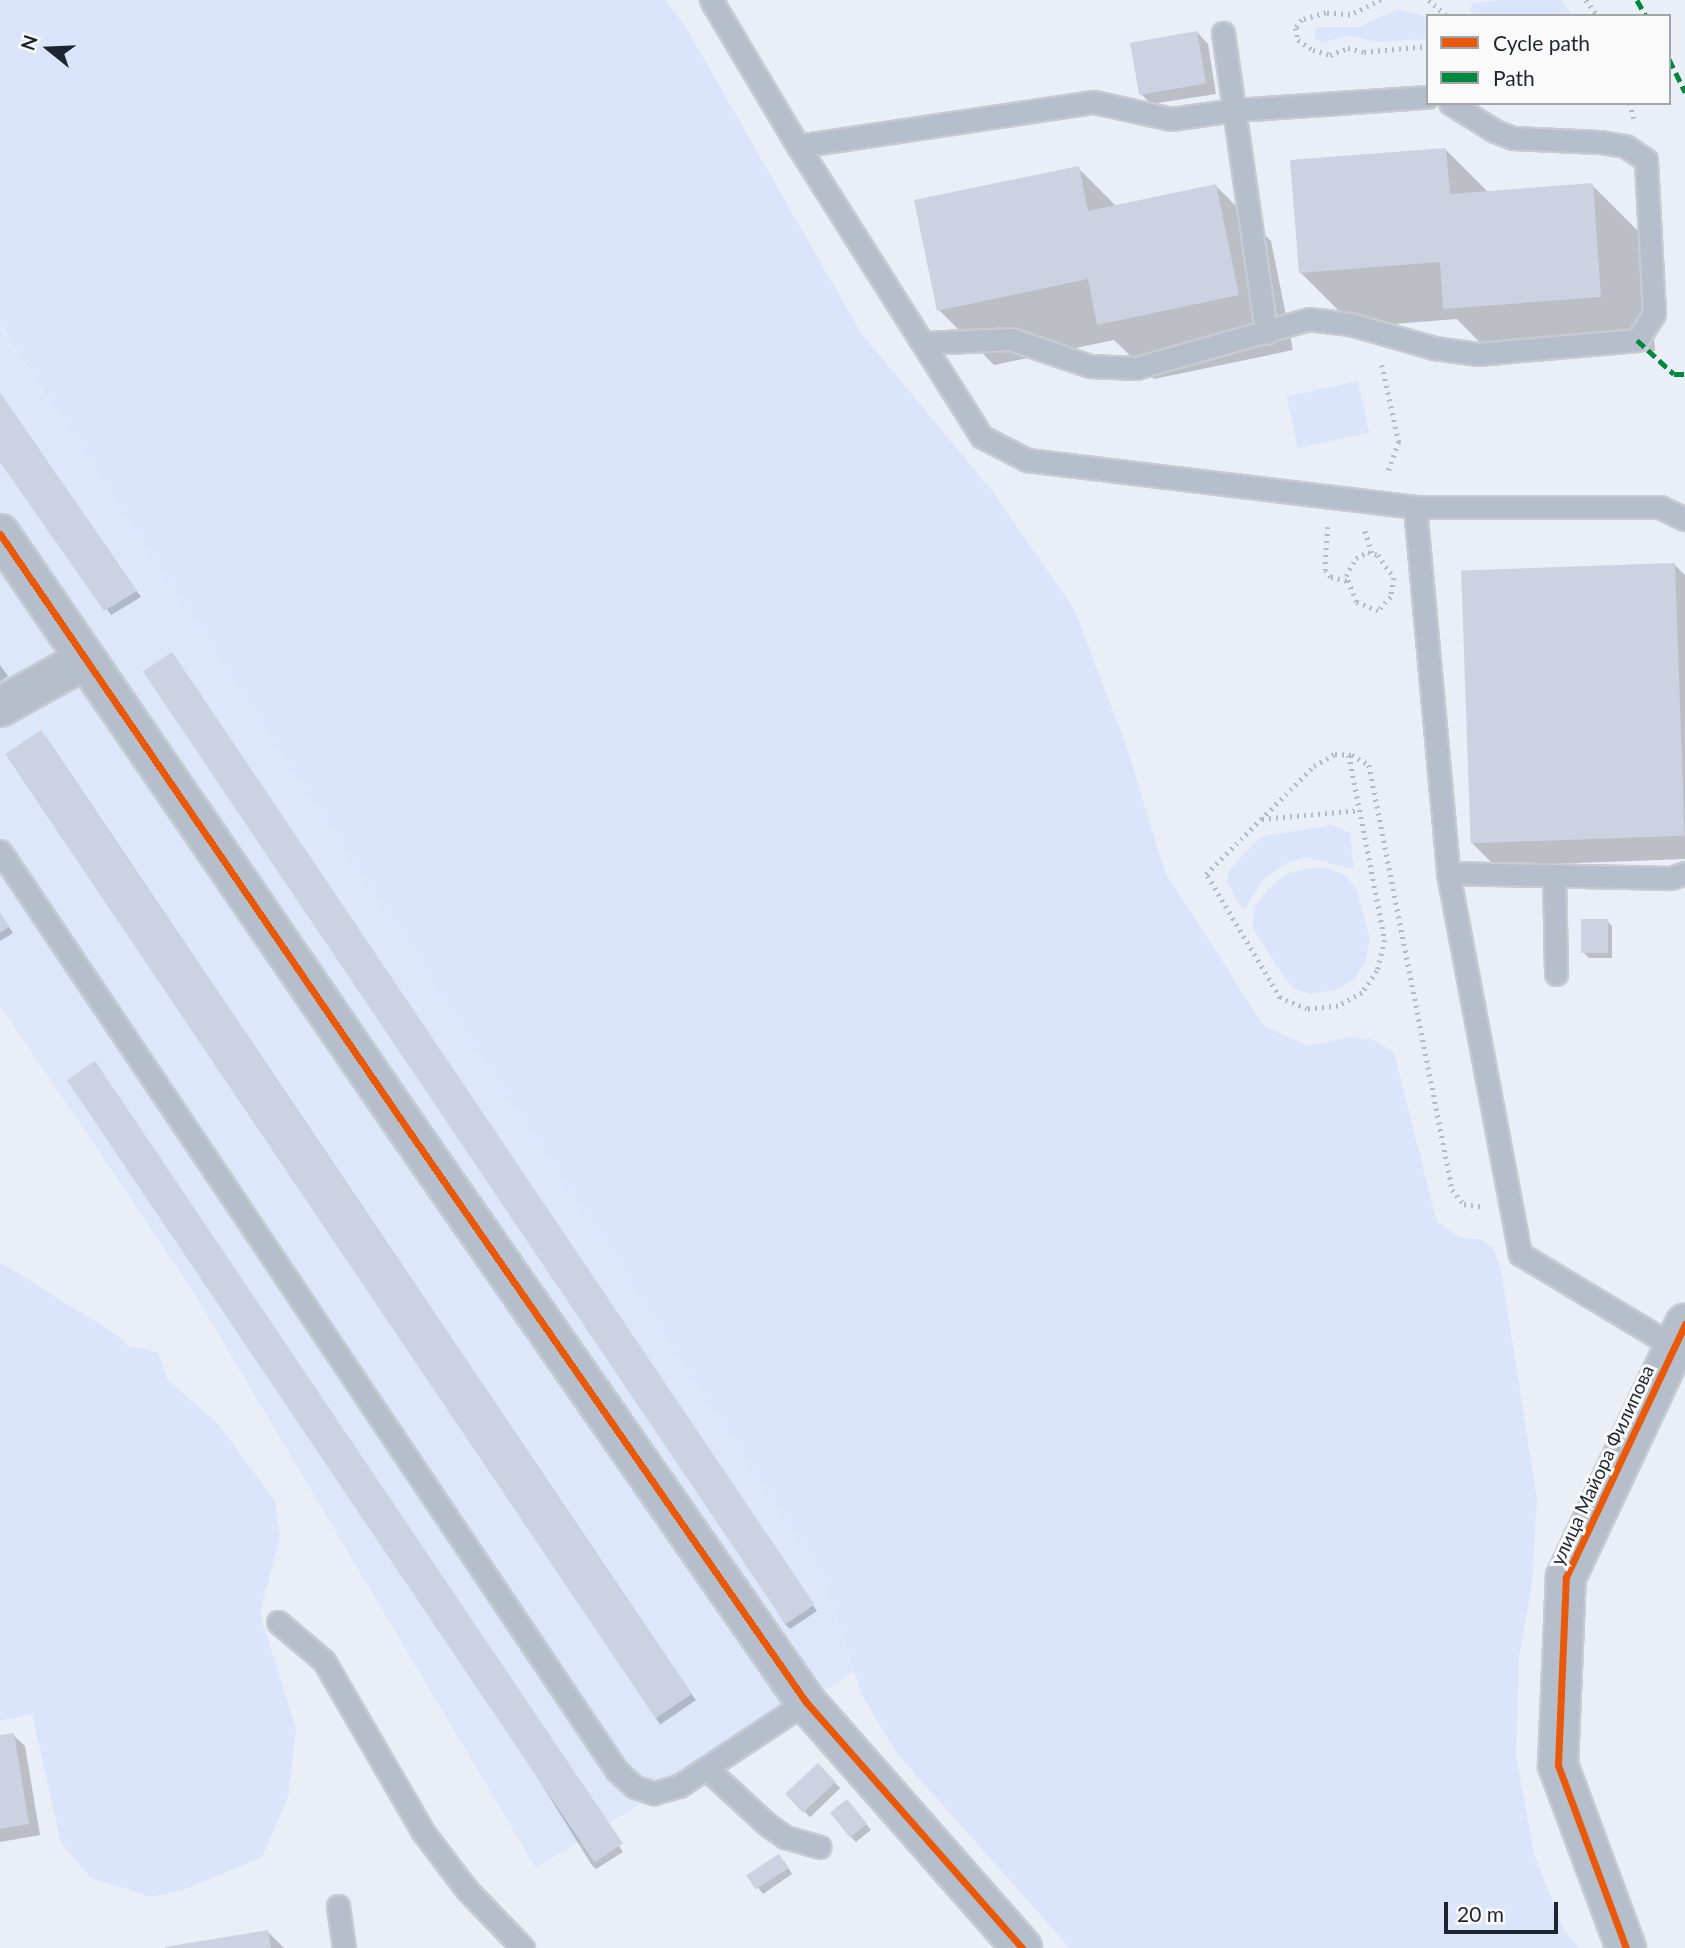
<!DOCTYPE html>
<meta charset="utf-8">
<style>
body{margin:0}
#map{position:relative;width:1685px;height:1948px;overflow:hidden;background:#eaeef6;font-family:Lato,sans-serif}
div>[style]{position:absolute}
.built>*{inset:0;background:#dce7fb}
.green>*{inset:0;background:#dae5fb;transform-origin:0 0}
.shadow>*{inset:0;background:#0003;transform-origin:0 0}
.building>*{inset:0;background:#ccd2e1;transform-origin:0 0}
.path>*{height:4.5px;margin-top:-2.25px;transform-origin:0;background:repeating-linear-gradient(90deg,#b4b9c3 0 2px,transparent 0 7px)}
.roads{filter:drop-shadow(2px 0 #c6cbd2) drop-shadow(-2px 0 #c6cbd2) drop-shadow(0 2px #c6cbd2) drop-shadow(0 -2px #c6cbd2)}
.service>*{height:21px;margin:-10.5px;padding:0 10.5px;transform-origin:10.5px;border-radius:10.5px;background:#b6becc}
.minor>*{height:38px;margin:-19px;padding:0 19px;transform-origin:19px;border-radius:19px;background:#b6becc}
.quiet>*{height:5px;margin-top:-2.5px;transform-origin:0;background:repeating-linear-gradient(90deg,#00873e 0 10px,transparent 0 15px)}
.cycleway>*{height:7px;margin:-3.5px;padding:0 3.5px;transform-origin:3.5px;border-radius:3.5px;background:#e8590c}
span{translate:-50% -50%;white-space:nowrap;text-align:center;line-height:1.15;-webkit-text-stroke:6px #fafafa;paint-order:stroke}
.street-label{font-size:19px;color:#1f2530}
.legend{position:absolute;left:1426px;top:14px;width:245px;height:91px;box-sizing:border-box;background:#fafafa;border:2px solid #a2a5a9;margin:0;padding:9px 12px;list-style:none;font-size:21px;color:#1f2530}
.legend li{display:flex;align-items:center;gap:14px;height:35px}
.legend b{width:35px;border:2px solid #a2a5a9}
.north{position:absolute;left:14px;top:14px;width:70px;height:70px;-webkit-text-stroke:5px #fafafa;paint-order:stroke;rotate:288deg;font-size:19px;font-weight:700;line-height:28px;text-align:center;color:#1f2530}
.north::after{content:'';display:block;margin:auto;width:24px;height:32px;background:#1f2530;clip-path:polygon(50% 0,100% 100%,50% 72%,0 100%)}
.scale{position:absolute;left:1444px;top:1902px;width:114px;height:32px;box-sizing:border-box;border:4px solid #1f2530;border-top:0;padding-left:9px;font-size:21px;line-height:24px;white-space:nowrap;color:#1f2530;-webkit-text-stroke:5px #fafafa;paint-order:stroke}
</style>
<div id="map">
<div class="built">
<i style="clip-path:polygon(0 327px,883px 1654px,536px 1868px,191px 1288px,0 1005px)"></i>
</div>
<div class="green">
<i style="clip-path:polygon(0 0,666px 0,688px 31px,861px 333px,993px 492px,1074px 609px,1126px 745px,1165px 872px,1264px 1026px,1308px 1046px,1349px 1037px,1374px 1040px,1394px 1053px,1437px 1222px,1461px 1238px,1480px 1239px,1493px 1248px,1501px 1269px,1537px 1499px,1532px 1584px,1519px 1657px,1516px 1755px,1534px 1854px,1564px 1931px,1580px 1948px,1070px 1948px,898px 1755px,862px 1696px,827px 1582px,0 325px)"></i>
<i style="clip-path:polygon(1505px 0,1561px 0,1573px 16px,1475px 16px,1470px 10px,1472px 3px)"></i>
<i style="clip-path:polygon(1398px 9px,1427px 17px,1428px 39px,1379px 42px,1347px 36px,1322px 43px,1315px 38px,1315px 30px,1321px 27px,1359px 27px)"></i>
<i style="left:1358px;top:381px;width:53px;height:73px;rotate:78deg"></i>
<i style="clip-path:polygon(1332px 825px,1350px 833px,1354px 869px,1305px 857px,1285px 864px,1264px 879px,1245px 909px,1240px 907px,1227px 882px,1228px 872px,1257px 840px,1264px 836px)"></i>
<i style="clip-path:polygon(1328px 868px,1346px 876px,1357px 890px,1370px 940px,1365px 963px,1354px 979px,1335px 990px,1311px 994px,1295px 989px,1283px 976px,1252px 926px,1255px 906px,1269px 888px,1287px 874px,1304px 869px)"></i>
<i style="clip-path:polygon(0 1262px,115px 1334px,129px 1346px,158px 1352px,167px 1379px,218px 1424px,275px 1501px,280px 1538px,260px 1613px,296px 1729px,288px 1797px,262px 1857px,183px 1890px,152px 1897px,91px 1878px,61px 1843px,32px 1714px,0 1721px)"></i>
</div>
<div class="shadow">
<i style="clip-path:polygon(1197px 32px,1208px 44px,1216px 94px,1151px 104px,1140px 93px)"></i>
<i style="clip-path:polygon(1446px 150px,1489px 193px,1592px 185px,1647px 240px,1655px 351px,1500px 363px,1457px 319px,1355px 327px,1300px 272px)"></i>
<i style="clip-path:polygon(1078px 168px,1117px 207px,1216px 186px,1271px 241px,1293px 350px,1154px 379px,1114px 340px,994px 365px,939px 310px)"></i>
<i style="clip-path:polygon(0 393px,141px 597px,111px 615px,0 459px)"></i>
<i style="clip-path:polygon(1675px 565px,1685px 575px,1685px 859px,1495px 866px,1472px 843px)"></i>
<i style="clip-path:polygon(177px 660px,817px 1611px,790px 1629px,785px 1624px)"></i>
<i style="clip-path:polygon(0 665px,8px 676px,0 682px)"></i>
<i style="left:46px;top:737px;width:1162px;height:43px;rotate:56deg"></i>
<i style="clip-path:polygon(0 913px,13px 933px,0 941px)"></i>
<i style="clip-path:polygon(1607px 921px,1612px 926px,1612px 958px,1589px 958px,1584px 953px)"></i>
<i style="clip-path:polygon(95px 1063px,623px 1852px,596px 1869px,591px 1864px)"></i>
<i style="clip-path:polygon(13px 1735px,25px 1746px,40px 1835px,0 1842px,0 1737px)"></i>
<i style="left:818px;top:1765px;width:32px;height:42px;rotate:46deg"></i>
<i style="clip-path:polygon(852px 1806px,871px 1830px,856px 1842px,851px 1837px)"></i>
<i style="clip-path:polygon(784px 1861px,792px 1874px,763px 1894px,749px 1876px)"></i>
<i style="clip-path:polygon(267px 1931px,284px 1948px,167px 1948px)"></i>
</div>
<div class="building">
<i style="left:1197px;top:31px;width:53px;height:68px;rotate:80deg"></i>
<i style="clip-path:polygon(1446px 148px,1450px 194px,1593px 183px,1601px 297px,1443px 309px,1440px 262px,1299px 273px,1290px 160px)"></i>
<i style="clip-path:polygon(1079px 166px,1088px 211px,1216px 184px,1239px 295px,1097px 325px,1088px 279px,937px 311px,914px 200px)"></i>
<i style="clip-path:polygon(0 393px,137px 591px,104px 611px,0 462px)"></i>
<i style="left:1675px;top:563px;width:273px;height:214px;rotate:88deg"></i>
<i style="left:172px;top:652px;width:1149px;height:35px;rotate:56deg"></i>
<i style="left:41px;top:730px;width:1163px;height:43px;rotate:56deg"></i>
<i style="clip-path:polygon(0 913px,9px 927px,0 933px)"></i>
<i style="left:1608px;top:919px;width:34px;height:27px;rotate:90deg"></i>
<i style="left:95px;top:1061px;width:944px;height:34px;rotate:56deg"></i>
<i style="clip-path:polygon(14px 1733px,29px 1824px,0 1829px,0 1735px)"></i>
<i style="left:818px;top:1763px;width:26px;height:45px;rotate:47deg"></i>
<i style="left:847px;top:1799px;width:32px;height:22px;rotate:51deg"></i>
<i style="left:779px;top:1854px;width:17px;height:39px;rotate:57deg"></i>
<i style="clip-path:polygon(268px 1930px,271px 1948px,165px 1948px,165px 1947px)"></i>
</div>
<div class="path">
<i style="left:1381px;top:0;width:34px;rotate:154deg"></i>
<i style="left:1350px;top:15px;width:24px;rotate:-175deg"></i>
<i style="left:1326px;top:13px;width:25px;rotate:164deg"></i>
<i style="left:1302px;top:20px;width:10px;rotate:127deg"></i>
<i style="left:1296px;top:28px;width:12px;rotate:81deg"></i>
<i style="left:1298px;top:40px;width:18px;rotate:34deg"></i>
<i style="left:1313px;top:50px;width:18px;rotate:16deg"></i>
<i style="left:1330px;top:55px;width:19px;rotate:-21deg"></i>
<i style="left:1348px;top:48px;width:16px;rotate:14deg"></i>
<i style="left:1364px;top:52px;width:64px;rotate:-5.4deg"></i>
<i style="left:1429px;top:0;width:24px;rotate:42deg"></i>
<i style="left:1586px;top:0;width:20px;rotate:53deg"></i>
<i style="left:1630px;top:103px;width:16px;rotate:76deg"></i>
<i style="left:1382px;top:365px;width:79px;rotate:77.6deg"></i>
<i style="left:1399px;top:442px;width:35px;rotate:110deg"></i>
<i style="left:1328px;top:527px;width:43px;rotate:94deg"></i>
<i style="left:1325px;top:570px;width:9px;rotate:49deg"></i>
<i style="left:1331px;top:577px;width:17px;rotate:13deg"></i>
<i style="left:1365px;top:531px;width:23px;rotate:72deg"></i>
<i style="left:1368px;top:552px;width:10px;rotate:17deg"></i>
<i style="left:1378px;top:555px;width:28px;rotate:55deg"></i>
<i style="left:1394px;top:578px;width:19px;rotate:99deg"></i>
<i style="left:1391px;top:597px;width:19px;rotate:133deg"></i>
<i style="left:1378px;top:611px;width:24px;rotate:-158deg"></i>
<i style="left:1356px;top:602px;width:28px;rotate:-111deg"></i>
<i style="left:1346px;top:576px;width:21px;rotate:-61deg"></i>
<i style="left:1356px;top:558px;width:13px;rotate:-27deg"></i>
<i style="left:1349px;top:755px;width:188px;rotate:79deg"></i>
<i style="left:1385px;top:940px;width:32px;rotate:104deg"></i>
<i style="left:1377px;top:971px;width:27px;rotate:124deg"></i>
<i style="left:1362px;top:993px;width:27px;rotate:152deg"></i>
<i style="left:1338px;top:1006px;width:31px;rotate:174deg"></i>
<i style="left:1307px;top:1009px;width:29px;rotate:-158deg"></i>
<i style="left:1280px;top:998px;width:144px;rotate:-120.8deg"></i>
<i style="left:1206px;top:874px;width:153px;rotate:-45deg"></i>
<i style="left:1314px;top:766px;width:24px;rotate:-30deg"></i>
<i style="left:1335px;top:754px;width:17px;rotate:3deg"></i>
<i style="left:1352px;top:755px;width:20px;rotate:30deg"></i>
<i style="left:1369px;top:765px;width:433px;rotate:78.9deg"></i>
<i style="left:1452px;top:1190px;width:18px;rotate:49deg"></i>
<i style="left:1464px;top:1204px;width:18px;rotate:9deg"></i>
<i style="left:1262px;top:819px;width:98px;rotate:-5.2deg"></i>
</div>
<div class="roads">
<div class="service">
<i style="left:711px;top:0;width:170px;rotate:59.2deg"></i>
<i style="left:798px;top:146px;width:344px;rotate:57.7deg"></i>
<i style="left:982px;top:437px;width:51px;rotate:27.1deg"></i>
<i style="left:1027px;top:460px;width:391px;rotate:6.9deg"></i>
<i style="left:1415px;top:507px;width:367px;rotate:84.8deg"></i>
<i style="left:1448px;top:873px;width:388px;rotate:79.3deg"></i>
<i style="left:1520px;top:1254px;width:181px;rotate:31deg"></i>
<i style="left:1223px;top:33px;width:303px;rotate:81.8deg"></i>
<i style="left:798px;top:146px;width:299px;rotate:-8.5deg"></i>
<i style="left:1094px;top:102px;width:79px;rotate:12.4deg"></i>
<i style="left:1171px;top:119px;width:65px;rotate:-8deg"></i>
<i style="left:1235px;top:110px;width:193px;rotate:-3.9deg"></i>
<i style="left:923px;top:343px;width:88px;rotate:-2.6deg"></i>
<i style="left:1011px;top:339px;width:83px;rotate:18.9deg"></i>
<i style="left:1090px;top:366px;width:46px;rotate:2.5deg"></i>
<i style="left:1136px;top:368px;width:180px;rotate:-15.8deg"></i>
<i style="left:1309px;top:319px;width:41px;rotate:7deg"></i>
<i style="left:1350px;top:324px;width:87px;rotate:15.9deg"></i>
<i style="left:1434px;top:348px;width:43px;rotate:7.9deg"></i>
<i style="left:1477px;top:354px;width:161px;rotate:-5deg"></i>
<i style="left:1637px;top:340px;width:31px;rotate:-57deg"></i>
<i style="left:1654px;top:314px;width:154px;rotate:-93deg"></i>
<i style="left:1646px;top:160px;width:25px;rotate:-146deg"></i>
<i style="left:1625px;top:146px;width:26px;rotate:-171deg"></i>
<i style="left:1599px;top:142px;width:86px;rotate:-177.3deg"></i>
<i style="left:1513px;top:138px;width:19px;rotate:-159deg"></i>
<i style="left:1495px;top:131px;width:53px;rotate:-148.1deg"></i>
<i style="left:1415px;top:507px;width:245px"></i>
<i style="left:1660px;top:507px;width:28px;rotate:26deg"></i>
<i style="left:0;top:851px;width:1108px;rotate:56.15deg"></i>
<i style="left:617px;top:1771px;width:24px;rotate:42deg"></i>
<i style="left:635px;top:1787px;width:20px;rotate:18deg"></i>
<i style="left:654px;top:1793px;width:26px;rotate:-16deg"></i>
<i style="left:679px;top:1786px;width:152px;rotate:-33.5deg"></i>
<i style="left:1448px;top:873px;width:223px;rotate:1.3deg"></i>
<i style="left:1671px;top:878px;width:15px;rotate:-20deg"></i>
<i style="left:1554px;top:875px;width:99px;rotate:88.8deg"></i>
<i style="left:278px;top:1622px;width:60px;rotate:40.3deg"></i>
<i style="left:324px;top:1661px;width:198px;rotate:59.9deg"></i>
<i style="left:423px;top:1832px;width:73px;rotate:52.8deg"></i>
<i style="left:467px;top:1890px;width:81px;rotate:46deg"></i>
<i style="left:707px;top:1769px;width:83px;rotate:42.6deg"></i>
<i style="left:768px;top:1825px;width:21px;rotate:35deg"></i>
<i style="left:785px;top:1837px;width:36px;rotate:16deg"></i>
<i style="left:338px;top:1906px;width:42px;rotate:81.9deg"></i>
</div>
<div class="minor">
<i style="left:0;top:534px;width:719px;rotate:55.6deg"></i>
<i style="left:406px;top:1127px;width:700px;rotate:55.18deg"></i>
<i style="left:806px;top:1702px;width:327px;rotate:48.7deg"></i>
<i style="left:0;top:707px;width:98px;rotate:-29.2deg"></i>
<i style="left:1626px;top:1948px;width:195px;rotate:-110.4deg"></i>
<i style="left:1558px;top:1765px;width:188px;rotate:-87.6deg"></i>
<i style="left:1566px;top:1577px;width:280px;rotate:-64.8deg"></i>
</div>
</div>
<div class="quiet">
<i style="left:1637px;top:0;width:18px;rotate:61deg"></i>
<i style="left:1669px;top:59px;width:37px;rotate:64deg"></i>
<i style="left:1637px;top:340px;width:50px;rotate:42.6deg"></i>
<i style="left:1674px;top:374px;width:11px"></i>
</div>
<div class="cycleway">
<i style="left:0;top:534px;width:719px;rotate:55.6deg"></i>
<i style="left:406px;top:1127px;width:700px;rotate:55.18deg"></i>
<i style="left:806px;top:1702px;width:327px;rotate:48.7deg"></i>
<i style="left:1626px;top:1948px;width:195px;rotate:-110.4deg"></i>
<i style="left:1558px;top:1765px;width:188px;rotate:-87.6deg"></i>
<i style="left:1566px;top:1577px;width:280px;rotate:-64.8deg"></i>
</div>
<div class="street-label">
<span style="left:1602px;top:1465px;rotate:-65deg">улица Майора Филипова</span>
</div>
<ul class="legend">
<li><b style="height:9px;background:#e8590c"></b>Cycle path</li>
<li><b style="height:9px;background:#00873e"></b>Path</li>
</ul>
<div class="north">N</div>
<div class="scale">20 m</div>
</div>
